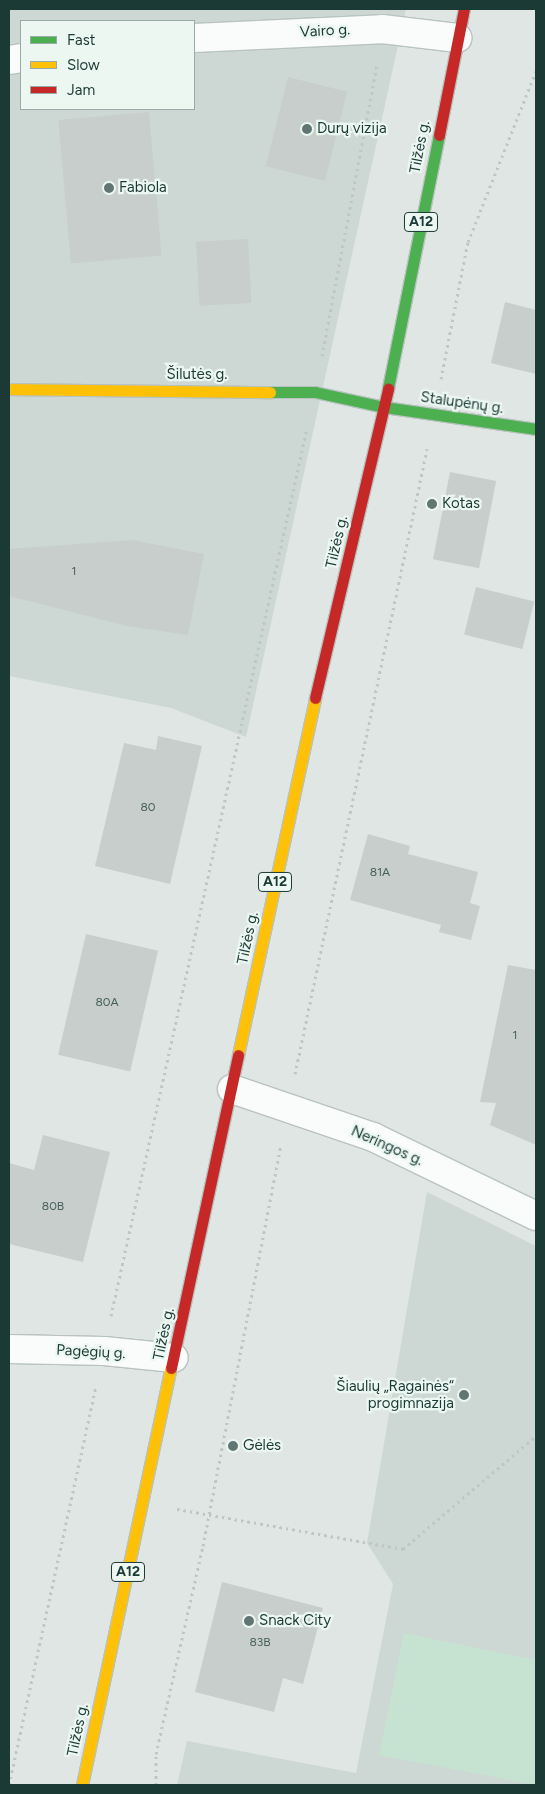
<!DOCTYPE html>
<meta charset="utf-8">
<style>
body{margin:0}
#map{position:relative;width:545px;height:1794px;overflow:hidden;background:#e0e6e4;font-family:Figtree,sans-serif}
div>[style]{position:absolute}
.built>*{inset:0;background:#cdd8d4}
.green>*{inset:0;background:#c6e2d1}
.building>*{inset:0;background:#c7cecb;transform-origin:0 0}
.path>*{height:3px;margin-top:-1.5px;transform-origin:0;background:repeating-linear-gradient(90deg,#bdc8c6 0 2.5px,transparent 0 6.5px)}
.roads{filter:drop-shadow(1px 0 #b8c3c0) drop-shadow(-1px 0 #b8c3c0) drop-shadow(0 1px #b8c3c0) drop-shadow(0 -1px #b8c3c0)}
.street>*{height:28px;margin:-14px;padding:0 14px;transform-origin:14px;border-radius:14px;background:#fafbfb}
.fast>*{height:11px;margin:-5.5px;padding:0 5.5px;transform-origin:5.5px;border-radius:5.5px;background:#4caf50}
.slow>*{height:11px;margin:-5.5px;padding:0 5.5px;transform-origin:5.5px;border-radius:5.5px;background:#ffc107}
.jam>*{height:11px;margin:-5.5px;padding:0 5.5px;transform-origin:5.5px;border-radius:5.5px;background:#c62828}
.dots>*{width:14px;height:14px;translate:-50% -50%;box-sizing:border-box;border:2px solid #ecf7f2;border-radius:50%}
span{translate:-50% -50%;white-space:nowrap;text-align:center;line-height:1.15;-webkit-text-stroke:4.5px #ecf7f2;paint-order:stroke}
.number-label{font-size:12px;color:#48605b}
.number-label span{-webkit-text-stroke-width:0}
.shield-label span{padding:1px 4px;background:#ecf7f2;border:1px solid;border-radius:4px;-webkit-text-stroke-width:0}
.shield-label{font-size:14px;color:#1c3a35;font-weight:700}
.street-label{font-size:15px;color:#1c3a35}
.poi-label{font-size:15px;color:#1c3a35}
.left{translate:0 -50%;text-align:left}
.right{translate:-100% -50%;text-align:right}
.frame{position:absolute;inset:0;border:10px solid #1c3a35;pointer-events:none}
.legend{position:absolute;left:20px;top:20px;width:175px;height:90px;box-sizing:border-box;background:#ecf7f2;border:1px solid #99aba6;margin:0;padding:6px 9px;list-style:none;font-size:15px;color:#1c3a35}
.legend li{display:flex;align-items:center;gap:10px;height:25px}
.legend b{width:25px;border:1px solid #99aba6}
</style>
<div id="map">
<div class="built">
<i style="clip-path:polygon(evenodd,9px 9px,406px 9px,246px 737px,171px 708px,9px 676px,9px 9px,21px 21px,194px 21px,194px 109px,21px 109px,21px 21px)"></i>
<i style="clip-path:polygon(427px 1192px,536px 1246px,536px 1785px,177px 1785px,187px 1741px,356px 1773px,393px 1584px,367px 1543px)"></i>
</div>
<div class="green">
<i style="clip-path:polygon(404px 1633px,536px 1660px,536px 1785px,379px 1755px)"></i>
</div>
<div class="building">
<i style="left:288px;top:77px;width:61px;height:92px;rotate:14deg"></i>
<i style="left:149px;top:112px;width:144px;height:91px;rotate:85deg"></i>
<i style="left:248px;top:239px;width:64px;height:52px;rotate:87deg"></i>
<i style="clip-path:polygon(505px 302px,536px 310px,536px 374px,491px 363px)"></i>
<i style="left:450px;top:472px;width:47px;height:89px;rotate:11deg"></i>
<i style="clip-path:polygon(132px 540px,204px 554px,188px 635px,127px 626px,9px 596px,9px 549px)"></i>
<i style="left:476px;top:587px;width:60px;height:49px;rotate:14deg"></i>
<i style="clip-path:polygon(158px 736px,202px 746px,170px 884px,95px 866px,124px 743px,156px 750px)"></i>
<i style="clip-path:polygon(368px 834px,410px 846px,408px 854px,478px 872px,470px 903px,480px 906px,471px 940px,439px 932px,441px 925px,350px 900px)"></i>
<i style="left:86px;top:934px;width:74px;height:124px;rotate:13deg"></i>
<i style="clip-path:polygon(508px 965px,536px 970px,536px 1145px,490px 1125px,496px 1103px,480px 1102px)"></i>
<i style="clip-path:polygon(43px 1135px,110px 1152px,83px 1262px,9px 1244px,9px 1163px,34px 1170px)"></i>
<i style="clip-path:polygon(222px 1582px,323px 1608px,303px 1684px,283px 1678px,274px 1712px,195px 1692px)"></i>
</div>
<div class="path">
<i style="left:322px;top:356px;width:296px;rotate:-79.3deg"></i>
<i style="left:441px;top:379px;width:140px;rotate:-78.9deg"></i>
<i style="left:468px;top:242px;width:184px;rotate:-68.3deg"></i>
<i style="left:295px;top:1074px;width:639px;rotate:-78.07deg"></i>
<i style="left:111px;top:1316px;width:909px;rotate:-77.55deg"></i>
<i style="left:177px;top:1509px;width:230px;rotate:10deg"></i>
<i style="left:403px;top:1549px;width:175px;rotate:-40.4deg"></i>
<i style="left:9px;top:1785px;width:409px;rotate:-77.7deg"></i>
<i style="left:156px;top:1785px;width:31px;rotate:-90deg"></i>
<i style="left:156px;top:1754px;width:213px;rotate:-77.3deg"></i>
<i style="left:203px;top:1546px;width:409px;rotate:-79deg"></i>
</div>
<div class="roads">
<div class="street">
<i style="left:194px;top:38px;width:188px;rotate:-2.7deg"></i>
<i style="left:382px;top:29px;width:76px;rotate:6.8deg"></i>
<i style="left:9px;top:60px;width:12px;rotate:-9deg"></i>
<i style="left:232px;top:1089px;width:149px;rotate:18.8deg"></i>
<i style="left:373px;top:1137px;width:181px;rotate:25.9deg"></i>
<i style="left:9px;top:1349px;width:95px;rotate:1.2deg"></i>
<i style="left:104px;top:1351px;width:70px;rotate:5.7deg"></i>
</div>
<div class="fast">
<i style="left:388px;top:388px;width:258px;rotate:-78.6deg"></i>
<i style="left:270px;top:392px;width:45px"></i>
<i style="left:315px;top:392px;width:71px;rotate:12.3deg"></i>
<i style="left:384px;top:407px;width:154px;rotate:8.2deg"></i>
</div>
<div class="slow">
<i style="left:9px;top:389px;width:261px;rotate:0.7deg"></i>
<i style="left:238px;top:1055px;width:365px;rotate:-77.8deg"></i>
<i style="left:82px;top:1785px;width:426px;rotate:-78deg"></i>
</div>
<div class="jam">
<i style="left:439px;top:135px;width:128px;rotate:-78.8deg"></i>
<i style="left:315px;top:698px;width:318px;rotate:-76.7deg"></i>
<i style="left:171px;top:1368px;width:320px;rotate:-77.9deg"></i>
</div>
</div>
<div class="dots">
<i style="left:307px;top:129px;background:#617672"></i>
<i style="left:109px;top:188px;background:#617672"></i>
<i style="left:432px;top:504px;background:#617672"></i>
<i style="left:464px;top:1395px;background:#617672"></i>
<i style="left:233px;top:1446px;background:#617672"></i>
<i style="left:249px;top:1621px;background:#617672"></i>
</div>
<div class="number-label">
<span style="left:74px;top:572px">1</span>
<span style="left:148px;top:808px">80</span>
<span style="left:380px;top:873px">81A</span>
<span style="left:107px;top:1003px">80A</span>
<span style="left:515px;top:1036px">1</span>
<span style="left:53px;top:1207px">80B</span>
<span style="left:260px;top:1643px">83B</span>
</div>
<div class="shield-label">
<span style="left:421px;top:222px">A12</span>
<span style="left:275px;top:882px">A12</span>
<span style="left:128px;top:1572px">A12</span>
</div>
<div class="street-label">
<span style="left:325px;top:31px;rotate:-3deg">Vairo g.</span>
<span style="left:420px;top:147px;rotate:-79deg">Tilžės g.</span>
<span style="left:197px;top:375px">Šilutės g.</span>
<span style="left:462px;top:403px;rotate:8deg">Stalupėnų g.</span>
<span style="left:337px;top:542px;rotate:-77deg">Tilžės g.</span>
<span style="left:248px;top:938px;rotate:-78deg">Tilžės g.</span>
<span style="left:387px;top:1146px;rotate:24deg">Neringos g.</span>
<span style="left:164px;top:1334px;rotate:-78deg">Tilžės g.</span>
<span style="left:91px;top:1352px;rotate:3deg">Pagėgių g.</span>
<span style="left:78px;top:1730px;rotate:-78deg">Tilžės g.</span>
</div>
<div class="poi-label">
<span class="left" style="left:317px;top:129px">Durų vizija</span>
<span class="left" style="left:119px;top:188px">Fabiola</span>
<span class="left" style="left:442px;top:504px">Kotas</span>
<span class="right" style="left:454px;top:1395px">Šiaulių „Ragainės“<br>progimnazija</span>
<span class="left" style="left:243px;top:1446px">Gėlės</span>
<span class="left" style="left:259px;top:1621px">Snack City</span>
</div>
<div class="frame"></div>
<ul class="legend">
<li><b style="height:6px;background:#4caf50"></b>Fast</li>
<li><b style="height:6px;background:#ffc107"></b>Slow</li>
<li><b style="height:6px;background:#c62828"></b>Jam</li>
</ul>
</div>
